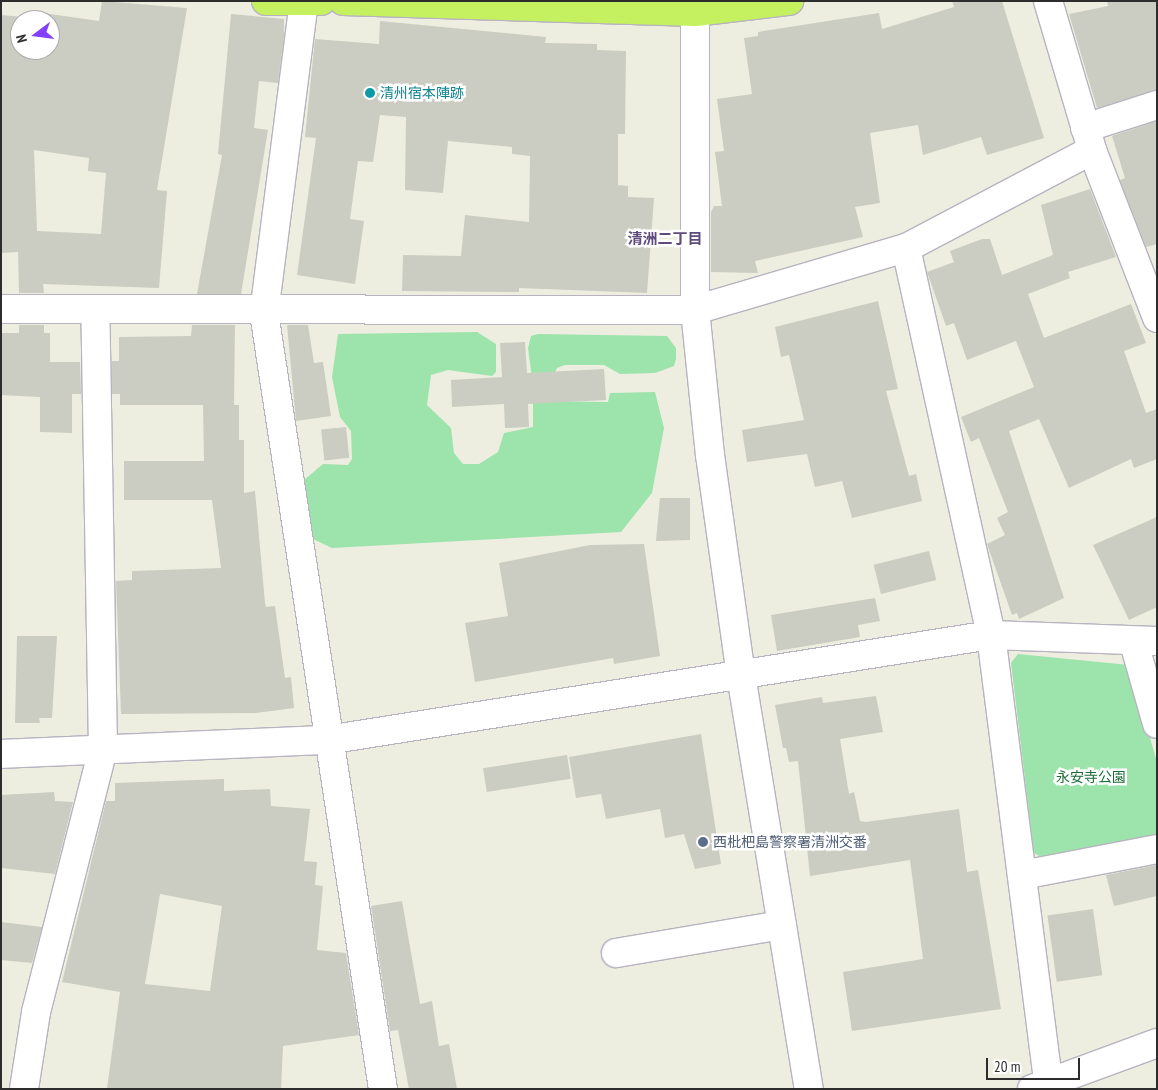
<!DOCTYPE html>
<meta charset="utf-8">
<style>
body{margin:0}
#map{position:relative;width:1158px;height:1090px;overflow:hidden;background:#edeedf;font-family:"PT Sans Narrow","Noto Sans JP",sans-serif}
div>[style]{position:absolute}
.green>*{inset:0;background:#9ce4ab}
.building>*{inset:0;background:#cbcdc2;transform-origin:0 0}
.roads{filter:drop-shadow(1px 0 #b7b3c0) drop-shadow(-1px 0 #b7b3c0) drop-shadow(0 1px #b7b3c0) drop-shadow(0 -1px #b7b3c0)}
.minor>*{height:28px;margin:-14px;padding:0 14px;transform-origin:14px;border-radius:14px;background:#fff}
.major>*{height:28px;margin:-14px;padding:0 14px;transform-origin:14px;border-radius:14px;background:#c5f161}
.dots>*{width:14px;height:14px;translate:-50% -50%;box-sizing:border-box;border:2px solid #fff;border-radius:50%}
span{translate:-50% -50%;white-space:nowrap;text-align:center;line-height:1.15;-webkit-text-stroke:5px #fff;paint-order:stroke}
.culture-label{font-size:14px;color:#0d838f}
.left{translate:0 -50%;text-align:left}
.park-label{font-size:14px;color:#1b6c36}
.service-label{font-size:14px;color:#4e5e75}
.neighbourhood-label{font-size:15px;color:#5e4c7e;font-weight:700}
.frame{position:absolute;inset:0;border:2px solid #2d2d2d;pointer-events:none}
.north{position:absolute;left:10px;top:10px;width:50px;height:50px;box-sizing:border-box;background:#fff;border:1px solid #ababab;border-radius:50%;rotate:255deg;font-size:14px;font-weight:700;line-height:20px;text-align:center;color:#2d2d2d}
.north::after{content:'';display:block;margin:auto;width:18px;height:22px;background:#8240fa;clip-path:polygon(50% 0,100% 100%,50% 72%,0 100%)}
.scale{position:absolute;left:986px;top:1058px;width:94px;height:22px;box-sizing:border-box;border:2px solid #2d2d2d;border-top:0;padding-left:6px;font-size:15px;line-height:18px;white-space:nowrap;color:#2d2d2d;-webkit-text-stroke:4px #fff;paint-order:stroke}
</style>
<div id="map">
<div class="green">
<i style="clip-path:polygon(477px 332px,496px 344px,496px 372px,492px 376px,448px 370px,431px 375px,427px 405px,451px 428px,454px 453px,463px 464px,479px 464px,498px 452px,504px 433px,533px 427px,533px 401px,608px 402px,610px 393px,655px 392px,664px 428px,652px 493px,621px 532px,332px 548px,311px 538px,304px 480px,323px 464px,348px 465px,352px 459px,351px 431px,340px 417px,332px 377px,338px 334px)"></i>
<i style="clip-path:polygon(538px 334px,667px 336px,676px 348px,676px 359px,674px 366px,655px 373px,620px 374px,604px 365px,565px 365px,557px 368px,553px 377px,532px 378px,528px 348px,531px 336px)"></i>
<i style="clip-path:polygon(1018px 654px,1129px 665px,1157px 762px,1157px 838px,1047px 860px,1034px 853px,1011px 663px)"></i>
</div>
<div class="building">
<i style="clip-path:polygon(evenodd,102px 1px,187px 8px,157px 190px,167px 191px,159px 288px,43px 284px,44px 293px,19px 293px,18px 252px,1px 253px,1px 15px,35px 18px,36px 12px,99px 21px,102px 1px,20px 20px,50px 20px,50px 50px,20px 50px,20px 20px,102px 1px,34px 150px,89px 158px,88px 171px,106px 173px,101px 234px,37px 231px,34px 150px)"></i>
<i style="clip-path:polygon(952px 1px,1002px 1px,1044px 138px,987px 155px,981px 137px,923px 155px,918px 125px,870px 133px,880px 203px,855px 207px,863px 237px,755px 261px,758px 273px,711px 272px,711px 212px,714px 206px,722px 206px,715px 152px,724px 151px,717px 99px,752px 94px,744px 38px,758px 36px,758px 32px,879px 13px,882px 29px,954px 7px)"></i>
<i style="clip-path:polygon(1107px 1px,1157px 1px,1157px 90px,1097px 108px,1069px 14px,1108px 6px)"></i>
<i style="clip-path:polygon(231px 14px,284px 19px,284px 37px,278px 83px,259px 81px,254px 128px,268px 130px,241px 294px,197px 294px,222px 155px,218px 154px)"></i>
<i style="clip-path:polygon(380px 21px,546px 37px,545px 43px,597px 44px,597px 50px,626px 51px,625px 134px,618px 134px,618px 185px,628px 186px,628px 197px,654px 198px,647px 293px,519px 288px,519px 292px,402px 291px,403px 255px,461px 256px,465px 215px,529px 222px,530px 156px,512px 154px,512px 147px,448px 141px,443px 193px,405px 190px,406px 117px,380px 115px,373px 162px,358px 161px,350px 219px,364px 221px,355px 284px,297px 275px,316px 138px,305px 137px,315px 39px,379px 44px)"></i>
<i style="clip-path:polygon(1157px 121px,1157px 244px,1146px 247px,1120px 180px,1125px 178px,1112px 136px)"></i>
<i style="clip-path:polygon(1090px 189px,1116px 257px,1068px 272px,1070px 278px,1028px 294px,1044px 338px,1131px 304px,1146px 343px,1124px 351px,1146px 413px,1157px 409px,1157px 459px,1134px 468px,1131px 459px,1069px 488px,1039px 419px,1009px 431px,1064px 598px,1019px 619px,1017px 613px,1012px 615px,987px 544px,1005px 535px,997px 518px,1008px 512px,979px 438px,971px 442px,961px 417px,1034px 387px,1016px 341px,967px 360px,954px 323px,946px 326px,927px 272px,954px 262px,950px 251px,982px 239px,990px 239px,1002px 275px,1053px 255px,1041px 205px)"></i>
<i style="clip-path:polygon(878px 301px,898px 389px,886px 391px,909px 476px,916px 474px,922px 501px,852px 518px,842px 481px,815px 487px,807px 454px,747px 462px,742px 430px,804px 420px,789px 355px,781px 357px,775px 327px)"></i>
<i style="clip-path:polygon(19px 325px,44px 325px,44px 333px,50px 333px,50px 362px,80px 362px,81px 394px,72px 394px,72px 433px,40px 432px,40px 397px,1px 395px,1px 333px,19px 333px)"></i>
<i style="clip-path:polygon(192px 325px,235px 325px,234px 405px,239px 405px,239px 440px,244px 440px,244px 493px,255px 491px,265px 603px,266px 607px,275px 606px,285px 678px,291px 677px,294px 708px,256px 713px,121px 714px,116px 581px,132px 580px,132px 571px,221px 568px,212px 500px,124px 500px,124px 461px,204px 461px,203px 405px,120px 405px,120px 394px,112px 394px,112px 361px,119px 361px,119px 337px,191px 336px)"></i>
<i style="clip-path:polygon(287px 325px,308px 325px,314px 363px,323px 362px,331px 416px,296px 421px)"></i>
<i style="clip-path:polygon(525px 342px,527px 373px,604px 369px,606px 400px,528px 404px,529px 427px,505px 428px,504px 404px,452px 407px,451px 380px,502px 377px,500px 343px)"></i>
<i style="left:346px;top:427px;width:31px;height:25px;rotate:84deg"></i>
<i style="clip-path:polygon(660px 498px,690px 498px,690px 540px,656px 541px)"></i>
<i style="clip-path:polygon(1157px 517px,1157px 607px,1129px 620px,1093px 545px)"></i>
<i style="clip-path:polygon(644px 544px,660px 656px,614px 664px,613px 658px,475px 682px,465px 623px,508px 616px,499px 563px,590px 545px)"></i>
<i style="left:929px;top:551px;width:30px;height:57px;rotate:76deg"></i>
<i style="clip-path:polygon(875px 598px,880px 621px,858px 625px,860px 637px,777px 651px,771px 615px)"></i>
<i style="clip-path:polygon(17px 636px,57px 636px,52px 718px,39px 718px,40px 723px,15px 723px)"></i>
<i style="clip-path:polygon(876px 696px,883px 732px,840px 739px,849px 794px,854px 792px,860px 821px,866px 822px,959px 809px,967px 872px,978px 870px,1001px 1009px,852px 1031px,843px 972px,923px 959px,910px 860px,810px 876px,798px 761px,789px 762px,786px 748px,783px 748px,775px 705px,822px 697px,823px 703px)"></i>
<i style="clip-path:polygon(701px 734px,721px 864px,695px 869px,684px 834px,665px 838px,660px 809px,606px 819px,601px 794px,576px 798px,569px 757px)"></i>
<i style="left:567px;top:755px;width:24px;height:85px;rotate:81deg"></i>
<i style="clip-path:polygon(evenodd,224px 779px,224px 791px,270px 789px,271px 806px,310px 809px,304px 861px,317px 862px,315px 885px,323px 886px,317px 950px,346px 953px,359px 1035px,283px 1046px,281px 1089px,107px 1089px,120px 992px,62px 982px,106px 801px,115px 801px,115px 783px,224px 779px,160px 894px,222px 906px,210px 991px,145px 984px,160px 894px)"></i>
<i style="clip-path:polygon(54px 792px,55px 801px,73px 802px,55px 874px,1px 868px,1px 795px)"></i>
<i style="clip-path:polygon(1157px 865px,1157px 896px,1114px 906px,1106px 875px)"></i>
<i style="clip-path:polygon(402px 901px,420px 1004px,432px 1001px,439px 1046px,449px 1044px,457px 1089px,409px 1089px,398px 1030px,390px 1031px,371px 906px)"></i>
<i style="left:1093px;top:909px;width:67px;height:46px;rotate:82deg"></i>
<i style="clip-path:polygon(1px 922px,42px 927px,32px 963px,1px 960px)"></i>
</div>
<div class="roads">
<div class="minor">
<i style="left:304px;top:1px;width:315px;rotate:97.3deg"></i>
<i style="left:264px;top:313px;width:785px;rotate:81.28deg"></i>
<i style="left:1048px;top:1px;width:155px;rotate:73.5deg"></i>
<i style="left:1092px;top:150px;width:180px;rotate:68.8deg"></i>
<i style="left:695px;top:12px;width:298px;rotate:90deg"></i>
<i style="left:695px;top:310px;width:146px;rotate:84.1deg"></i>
<i style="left:710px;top:455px;width:222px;rotate:82deg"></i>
<i style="left:741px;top:675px;width:420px;rotate:80.7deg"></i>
<i style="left:1085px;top:128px;width:76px;rotate:-17.7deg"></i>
<i style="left:906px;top:248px;width:396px;rotate:77.6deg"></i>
<i style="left:991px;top:635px;width:458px;rotate:82.7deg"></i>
<i style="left:1px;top:309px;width:694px;rotate:0.08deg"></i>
<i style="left:695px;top:310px;width:220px;rotate:-16.4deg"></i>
<i style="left:906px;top:248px;width:210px;rotate:-27.8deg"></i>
<i style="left:1134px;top:643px;width:84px;rotate:74.1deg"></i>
<i style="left:1px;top:754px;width:326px;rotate:-2.5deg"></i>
<i style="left:327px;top:740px;width:672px;rotate:-8.99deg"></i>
<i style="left:991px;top:635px;width:166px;rotate:2.1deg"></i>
<i style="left:1022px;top:875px;width:137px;rotate:-10.9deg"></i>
<i style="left:616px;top:953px;width:168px;rotate:-9.6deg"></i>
<i style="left:24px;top:1089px;width:78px;rotate:-81.1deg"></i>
<i style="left:36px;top:1012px;width:271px;rotate:-75.7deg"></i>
<i style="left:103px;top:749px;width:439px;rotate:-91deg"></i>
<i style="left:1032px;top:1089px;width:133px;rotate:-20.2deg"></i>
</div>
<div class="major">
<i style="left:266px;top:1px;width:55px"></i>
<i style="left:343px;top:1px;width:352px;rotate:1.8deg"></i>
<i style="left:695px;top:12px;width:95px;rotate:-6.7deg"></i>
</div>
</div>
<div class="dots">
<i style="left:370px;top:93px;background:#0f9aa8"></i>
<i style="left:703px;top:842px;background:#5c6f8a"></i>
</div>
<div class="culture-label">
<span class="left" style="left:380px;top:93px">清州宿本陣跡</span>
</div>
<div class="park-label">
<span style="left:1091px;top:777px">永安寺公園</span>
</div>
<div class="service-label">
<span class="left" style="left:713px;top:842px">西枇杷島警察署清洲交番</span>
</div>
<div class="neighbourhood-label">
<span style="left:665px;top:239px">清洲二丁目</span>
</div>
<div class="frame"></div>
<div class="north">N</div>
<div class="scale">20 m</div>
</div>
